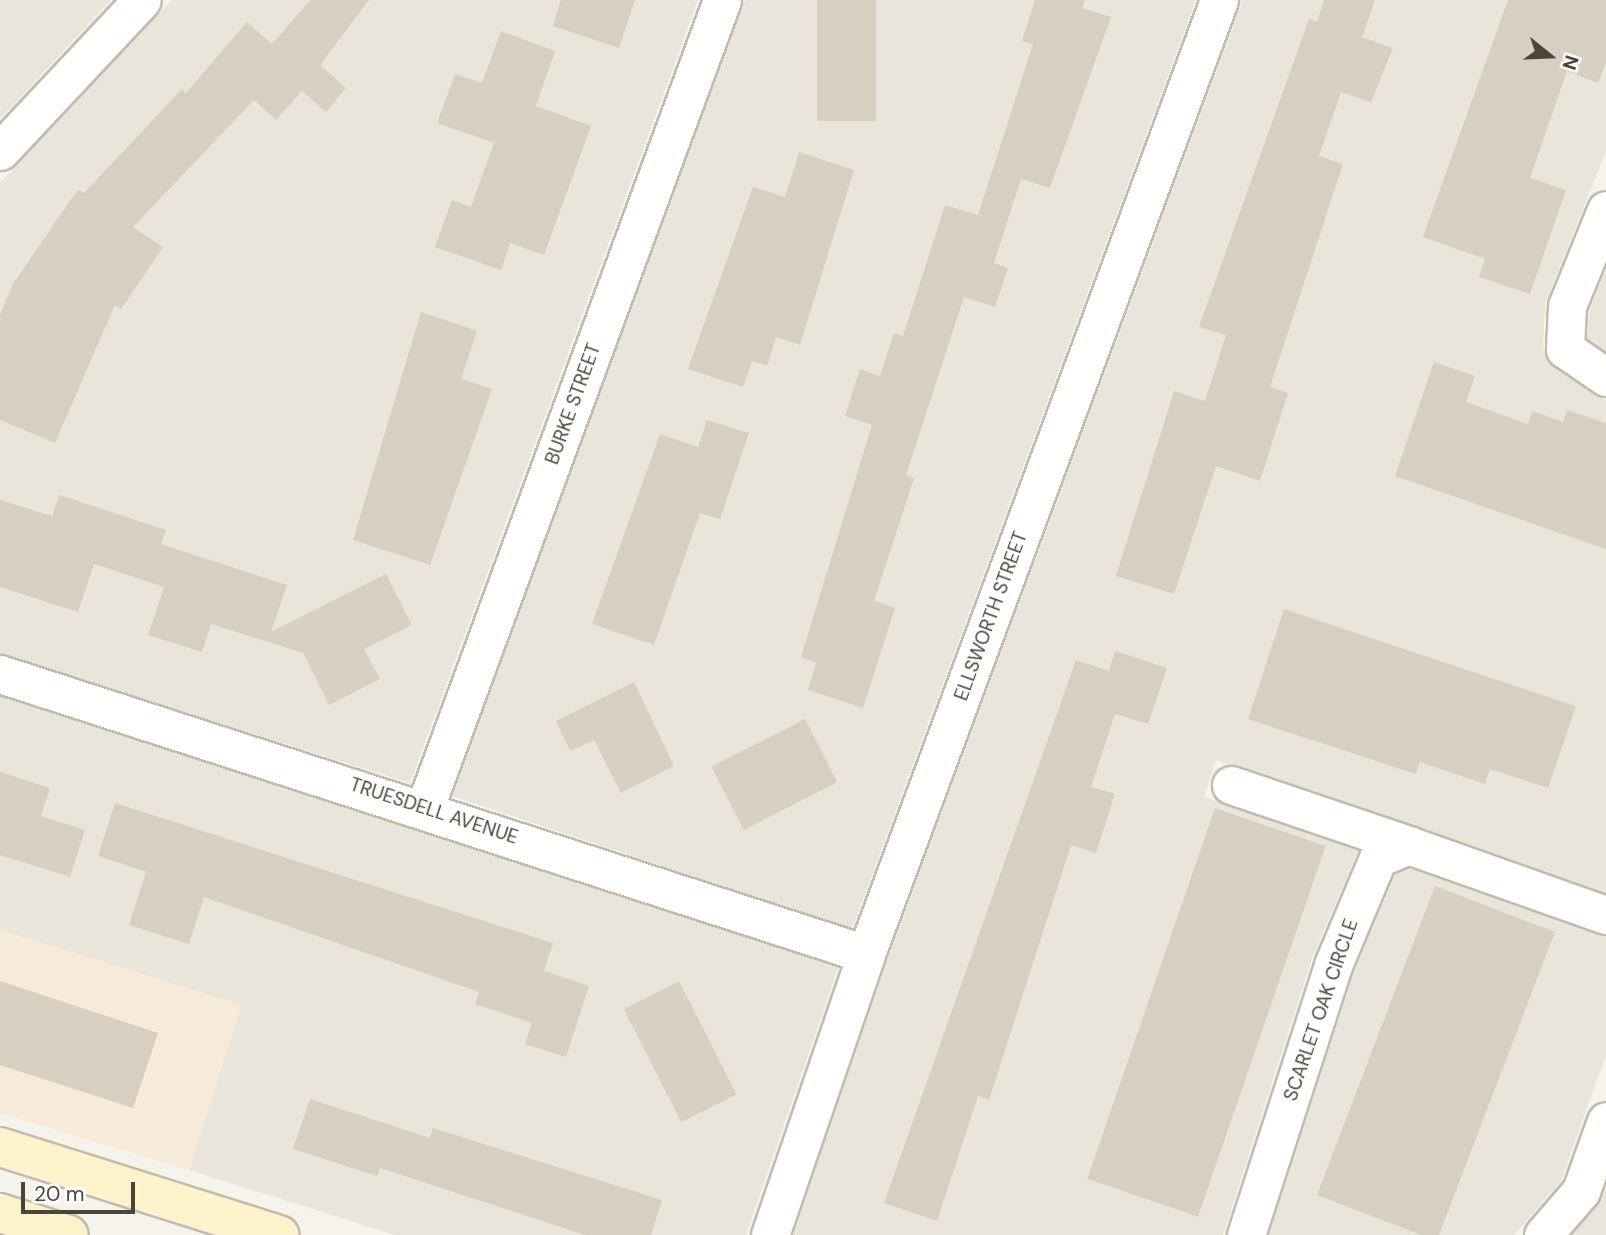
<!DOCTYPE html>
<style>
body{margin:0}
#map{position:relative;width:1606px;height:1235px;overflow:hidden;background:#f6f3ec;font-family:"DM Sans",sans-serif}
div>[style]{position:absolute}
.residential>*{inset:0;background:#eae5da}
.commercial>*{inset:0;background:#f7ead8}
.building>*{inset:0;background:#d8cfc1;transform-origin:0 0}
.roads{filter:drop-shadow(2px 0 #c2bbae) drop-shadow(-2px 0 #c2bbae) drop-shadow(0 2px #c2bbae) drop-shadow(0 -2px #c2bbae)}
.minor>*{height:37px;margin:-18.5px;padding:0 18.5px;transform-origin:18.5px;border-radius:18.5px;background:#fff}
.secondary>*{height:38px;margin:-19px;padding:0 19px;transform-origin:19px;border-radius:19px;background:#fff3cd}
span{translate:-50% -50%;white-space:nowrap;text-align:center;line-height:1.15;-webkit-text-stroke:5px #fff;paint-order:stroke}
.street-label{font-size:19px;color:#4b4439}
.north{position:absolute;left:1515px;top:21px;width:70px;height:70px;-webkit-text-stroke:5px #fff;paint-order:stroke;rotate:108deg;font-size:19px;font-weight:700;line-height:28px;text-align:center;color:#4b4439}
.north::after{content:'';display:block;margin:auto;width:24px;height:32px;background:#4b4439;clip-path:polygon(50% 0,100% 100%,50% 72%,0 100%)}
.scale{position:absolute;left:21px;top:1182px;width:114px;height:32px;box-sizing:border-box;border:4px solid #4b4439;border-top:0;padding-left:9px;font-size:21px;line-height:24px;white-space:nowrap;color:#4b4439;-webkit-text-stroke:5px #fff;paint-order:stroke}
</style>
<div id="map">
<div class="residential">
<i style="clip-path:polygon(0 0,111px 0,0 119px)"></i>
<i style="clip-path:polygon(172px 0,698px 0,410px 783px,0 654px,0 183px)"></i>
<i style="clip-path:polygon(745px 0,1196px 0,852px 929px,452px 796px)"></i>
<i style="clip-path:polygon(1243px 0,1606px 0,1606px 151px,1545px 304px,1543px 346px,1552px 365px,1606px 401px,1606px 894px,1216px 760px,1204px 797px,1359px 849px,1312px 958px,1223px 1235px,793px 1235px,887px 961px)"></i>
<i style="clip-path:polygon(1606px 269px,1606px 353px,1587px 340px,1589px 312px)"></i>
<i style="clip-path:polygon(0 695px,839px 965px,746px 1235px,395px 1235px,189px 1170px,241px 1005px,0 930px)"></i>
<i style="clip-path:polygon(1410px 867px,1606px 936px,1606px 1055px,1561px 1181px,1514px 1235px,1269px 1235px,1354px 972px,1396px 873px)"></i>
<i style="clip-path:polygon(1606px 1188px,1606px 1235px,1571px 1235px,1602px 1199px)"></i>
</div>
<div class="commercial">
<i style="clip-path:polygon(0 930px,241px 1005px,189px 1170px,0 1113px)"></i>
</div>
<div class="building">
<i style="clip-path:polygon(310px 0,369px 0,320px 65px,346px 88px,326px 112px,302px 91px,276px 120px,254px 100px,133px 227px,163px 247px,121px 309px,115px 305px,55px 443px,0 420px,0 314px,13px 284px,78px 189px,84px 193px,182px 89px,186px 93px,247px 22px,272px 44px)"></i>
<i style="clip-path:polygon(561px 0,635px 0,619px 48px,553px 26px)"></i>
<i style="left:817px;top:0;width:59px;height:121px"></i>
<i style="clip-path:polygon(1035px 0,1085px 0,1082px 8px,1111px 17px,1050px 188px,1021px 179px,994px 263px,1008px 268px,995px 307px,964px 297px,906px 475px,914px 478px,874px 601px,895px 608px,863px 708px,808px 690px,816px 663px,801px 657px,872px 425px,845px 416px,860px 369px,880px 376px,894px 333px,903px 336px,945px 205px,978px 215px,1033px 44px,1022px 41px)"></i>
<i style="clip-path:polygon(1324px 0,1375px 0,1362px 37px,1393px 48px,1371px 102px,1341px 92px,1319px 156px,1343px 164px,1270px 387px,1288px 393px,1260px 481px,1216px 466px,1174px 594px,1116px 576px,1174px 391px,1205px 401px,1226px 335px,1199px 327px,1309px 19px,1317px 22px)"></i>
<i style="clip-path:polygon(1508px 0,1606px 0,1606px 62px,1598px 83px,1567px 71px,1530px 178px,1566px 190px,1530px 294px,1479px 277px,1485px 259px,1423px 237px)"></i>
<i style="clip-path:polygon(501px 31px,555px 51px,536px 106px,591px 126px,544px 255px,510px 243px,501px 270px,435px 247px,452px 200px,471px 207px,494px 143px,437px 123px,455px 74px,482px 83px)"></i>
<i style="clip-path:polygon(799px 152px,854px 170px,800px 345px,776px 337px,767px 366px,752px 361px,743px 387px,688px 369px,753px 187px,785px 197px)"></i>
<i style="clip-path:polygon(421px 312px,477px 331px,461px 379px,492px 389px,430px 565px,353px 540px)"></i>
<i style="clip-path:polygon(1434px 362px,1475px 376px,1466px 402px,1528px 424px,1532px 411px,1563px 422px,1567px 410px,1606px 423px,1606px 549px,1395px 476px)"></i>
<i style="clip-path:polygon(707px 420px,749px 433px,720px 519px,700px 513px,654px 645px,592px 624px,660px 434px,698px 447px)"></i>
<i style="clip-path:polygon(59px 495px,166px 530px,161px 544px,287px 585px,271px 632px,386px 574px,412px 625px,364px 649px,380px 679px,329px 705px,303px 653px,211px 624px,202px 652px,148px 635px,164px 587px,94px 564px,78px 612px,0 587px,0 500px,52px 516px)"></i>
<i style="clip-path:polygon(1284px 609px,1576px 706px,1548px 788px,1490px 769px,1485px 784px,1420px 762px,1416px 774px,1248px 719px)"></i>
<i style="clip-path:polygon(1115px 651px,1167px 668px,1148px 724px,1115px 714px,1091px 787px,1115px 794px,1096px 853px,1071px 845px,989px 1100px,978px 1096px,937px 1221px,884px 1203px,1076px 660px,1109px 671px)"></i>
<i style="clip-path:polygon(634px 682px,674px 766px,621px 793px,594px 740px,570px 751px,556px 721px)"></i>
<i style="left:805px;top:719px;width:71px;height:105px;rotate:63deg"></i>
<i style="clip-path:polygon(0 772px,50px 788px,41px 816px,85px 830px,70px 877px,0 855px)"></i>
<i style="clip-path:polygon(115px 803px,553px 943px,544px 971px,589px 986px,566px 1057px,525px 1044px,532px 1023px,475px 1004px,479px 992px,204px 897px,189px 944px,129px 925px,146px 872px,98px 856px)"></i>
<i style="left:1215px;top:808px;width:117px;height:392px;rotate:19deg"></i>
<i style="clip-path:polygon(1435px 886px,1555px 932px,1439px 1235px,1421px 1235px,1317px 1195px)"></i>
<i style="clip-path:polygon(0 981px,158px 1033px,133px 1108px,0 1065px)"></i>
<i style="left:679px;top:981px;width:127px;height:62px;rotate:63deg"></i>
<i style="clip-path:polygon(310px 1099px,430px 1138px,433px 1128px,662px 1200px,651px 1235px,585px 1235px,380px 1168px,377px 1176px,293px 1149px)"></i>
</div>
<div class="roads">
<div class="minor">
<i style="left:0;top:151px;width:207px;rotate:-46.8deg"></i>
<i style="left:1606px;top:210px;width:104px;rotate:112.1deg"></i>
<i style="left:1567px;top:306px;width:43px;rotate:92.7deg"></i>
<i style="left:1565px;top:349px;width:50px;rotate:34.3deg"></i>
<i style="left:0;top:674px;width:910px;rotate:17.92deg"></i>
<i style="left:1231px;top:785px;width:187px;rotate:18.7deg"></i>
<i style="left:425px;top:807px;width:860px;rotate:-69.79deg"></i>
<i style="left:770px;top:1235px;width:297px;rotate:-71.1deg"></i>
<i style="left:866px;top:954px;width:1017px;rotate:-69.69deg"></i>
<i style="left:1246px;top:1235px;width:284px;rotate:-72.1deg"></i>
<i style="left:1333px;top:965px;width:116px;rotate:-67.2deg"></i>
<i style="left:1378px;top:858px;width:33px;rotate:-23deg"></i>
<i style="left:1408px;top:845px;width:210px;rotate:19.5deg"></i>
<i style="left:1543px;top:1235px;width:58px;rotate:-49.2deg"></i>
<i style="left:1581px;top:1191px;width:74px;rotate:-70.3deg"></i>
</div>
<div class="secondary">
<i style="left:0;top:1147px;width:293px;rotate:17.5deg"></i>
<i style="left:0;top:1213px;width:72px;rotate:17.7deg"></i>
</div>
</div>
<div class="street-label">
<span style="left:573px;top:404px;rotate:-70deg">BURKE STREET</span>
<span style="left:991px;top:616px;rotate:-70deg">ELLSWORTH STREET</span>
<span style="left:434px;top:811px;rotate:18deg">TRUESDELL AVENUE</span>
<span style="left:1321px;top:1010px;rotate:-71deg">SCARLET OAK CIRCLE</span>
</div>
<div class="north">N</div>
<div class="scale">20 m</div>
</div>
